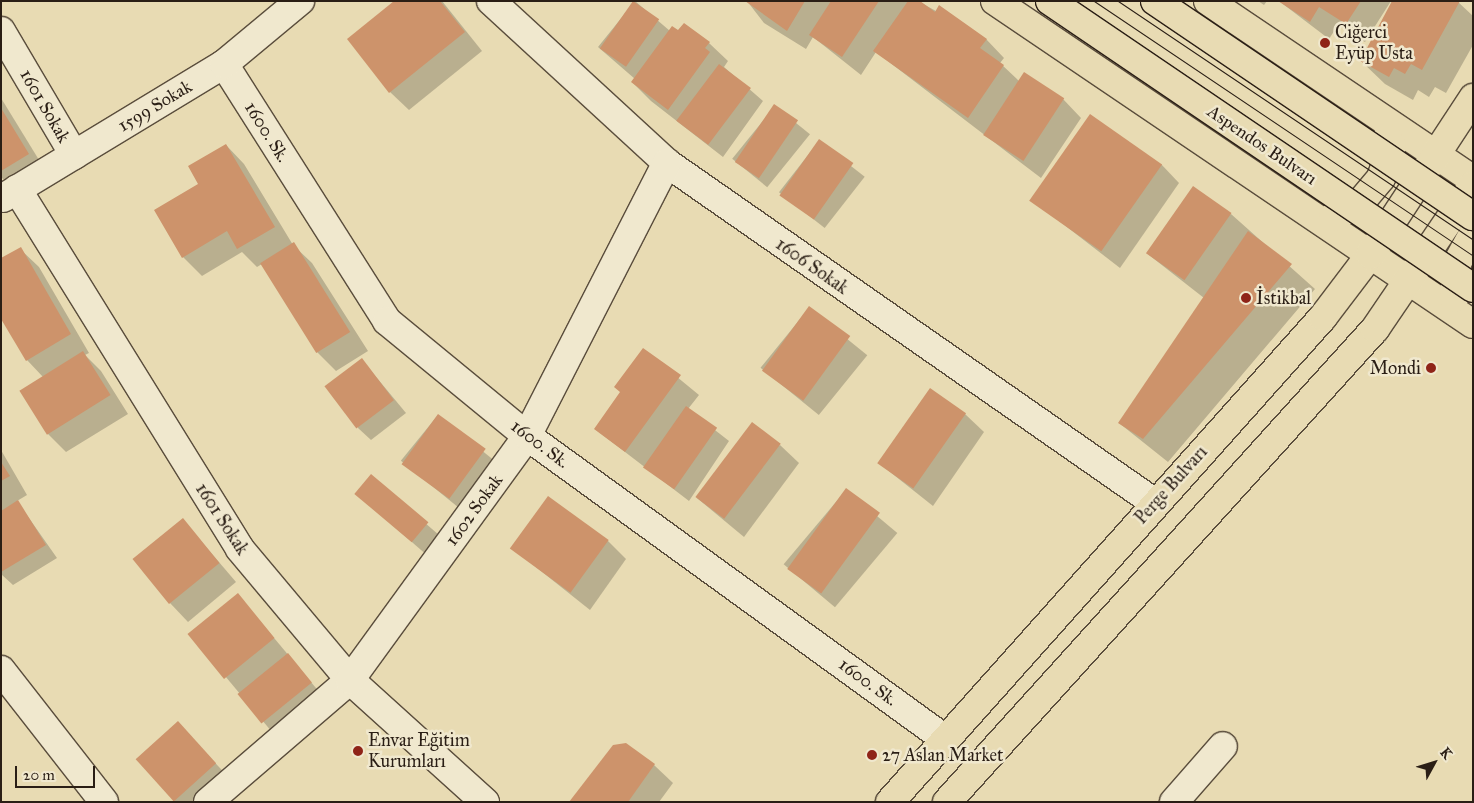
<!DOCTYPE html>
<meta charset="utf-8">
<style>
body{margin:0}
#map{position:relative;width:1474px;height:803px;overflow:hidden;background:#e8dbb3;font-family:"IM FELL Great Primer",serif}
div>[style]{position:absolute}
.shadow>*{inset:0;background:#0003;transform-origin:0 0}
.building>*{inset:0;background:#cd936b;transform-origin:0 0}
.roads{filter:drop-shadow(1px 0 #5a4d3c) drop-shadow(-1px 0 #5a4d3c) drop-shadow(0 1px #5a4d3c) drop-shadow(0 -1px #5a4d3c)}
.minor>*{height:28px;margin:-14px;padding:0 14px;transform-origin:14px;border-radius:14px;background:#f0e8ce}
.major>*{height:28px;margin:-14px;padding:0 14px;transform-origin:14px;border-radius:14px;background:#e8dbb3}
.tram>*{height:1px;margin:-0.5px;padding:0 0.5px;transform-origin:0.5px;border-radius:0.5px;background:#2a1e15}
.bridges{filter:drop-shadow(1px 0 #2a1e15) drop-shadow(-1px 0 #2a1e15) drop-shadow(0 1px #2a1e15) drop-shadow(0 -1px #2a1e15)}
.major-bridge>*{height:28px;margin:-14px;padding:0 14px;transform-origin:14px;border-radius:14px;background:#e8dbb3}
.dots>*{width:14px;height:14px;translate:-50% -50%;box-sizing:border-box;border:2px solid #f0e8ce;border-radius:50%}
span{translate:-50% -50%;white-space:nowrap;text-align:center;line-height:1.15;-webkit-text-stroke:5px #f0e8ce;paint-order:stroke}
.poi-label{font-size:18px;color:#2a1e15}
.left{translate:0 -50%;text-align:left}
.right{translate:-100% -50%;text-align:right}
.street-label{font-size:18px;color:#2a1e15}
.frame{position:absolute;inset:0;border:2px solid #2a1e15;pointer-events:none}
.north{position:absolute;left:1409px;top:738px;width:50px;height:50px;-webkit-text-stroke:4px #f0e8ce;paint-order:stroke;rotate:51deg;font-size:14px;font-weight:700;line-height:20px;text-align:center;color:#2a1e15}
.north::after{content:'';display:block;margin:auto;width:18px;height:22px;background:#2a1e15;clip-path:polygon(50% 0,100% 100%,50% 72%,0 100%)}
.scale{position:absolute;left:15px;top:766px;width:80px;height:22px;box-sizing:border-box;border:2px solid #2a1e15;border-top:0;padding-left:6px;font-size:15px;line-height:18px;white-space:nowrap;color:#2a1e15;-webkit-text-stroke:4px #f0e8ce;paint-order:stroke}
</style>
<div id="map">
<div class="shadow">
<i style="clip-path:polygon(396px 1px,442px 1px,482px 51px,409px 110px,390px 92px)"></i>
<i style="clip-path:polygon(635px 1px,670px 31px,709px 43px,728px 61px,724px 67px,763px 101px,723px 157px,651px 101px,632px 82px,635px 79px,598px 47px)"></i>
<i style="clip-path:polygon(747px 1px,918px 1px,986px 39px,1004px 58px,1000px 63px,1019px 81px,1063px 99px,1081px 118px,1041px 178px,876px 52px,861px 75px,813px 37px,806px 49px,764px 23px)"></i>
<i style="clip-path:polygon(1258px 1px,1267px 1px,1264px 5px)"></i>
<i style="clip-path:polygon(1279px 1px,1391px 1px,1365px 42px,1338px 25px,1329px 39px)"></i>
<i style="clip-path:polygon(1457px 1px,1473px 16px,1473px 45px,1446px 93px,1435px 87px,1429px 97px,1418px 90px,1413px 100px,1385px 84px,1361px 61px)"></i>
<i style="clip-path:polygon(1px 98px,47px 173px,16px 192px,1px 177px)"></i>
<i style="left:775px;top:106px;width:45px;height:68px;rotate:39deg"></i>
<i style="left:819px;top:141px;width:58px;height:65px;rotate:38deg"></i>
<i style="clip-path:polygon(226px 145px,244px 164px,293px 245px,312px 263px,368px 351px,336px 371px,317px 352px,262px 264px,257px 267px,242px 252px,202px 276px,183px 257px,200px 184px)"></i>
<i style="clip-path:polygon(1161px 164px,1179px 183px,1120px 268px,1032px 200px)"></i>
<i style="clip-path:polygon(1231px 214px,1315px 289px,1168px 462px,1119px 423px,1204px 298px,1149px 255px)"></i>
<i style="clip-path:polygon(20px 249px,39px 267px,89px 353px,85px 355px,101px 371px,128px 414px,66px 452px,48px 434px,43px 377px,27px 360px)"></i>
<i style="left:809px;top:308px;width:75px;height:77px;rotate:39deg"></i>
<i style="clip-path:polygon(643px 349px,699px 395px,688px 409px,729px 441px,689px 501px,595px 429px,622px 393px)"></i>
<i style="clip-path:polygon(362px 360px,406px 413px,371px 440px,358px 428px)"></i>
<i style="clip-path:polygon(965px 414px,984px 432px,933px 506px,880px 464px)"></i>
<i style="left:438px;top:415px;width:85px;height:59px;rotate:39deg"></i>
<i style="clip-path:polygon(780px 445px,799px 463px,744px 537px,697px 498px)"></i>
<i style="clip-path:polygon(1px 450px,27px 495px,17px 501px,57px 558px,13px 585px,1px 574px)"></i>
<i style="left:371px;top:476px;width:92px;height:23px;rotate:41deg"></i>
<i style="left:846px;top:490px;width:67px;height:97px;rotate:40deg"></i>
<i style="clip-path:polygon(183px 520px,236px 582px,188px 622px,170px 603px)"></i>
<i style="clip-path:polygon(608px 541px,626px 559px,590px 610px,512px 548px)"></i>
<i style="left:238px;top:595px;width:133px;height:62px;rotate:50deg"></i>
<i style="clip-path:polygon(178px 723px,233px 782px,212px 802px,176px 802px,138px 759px)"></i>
<i style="clip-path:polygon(654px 765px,673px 783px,659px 802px,571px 802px)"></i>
</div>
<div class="building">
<i style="clip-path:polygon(394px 1px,440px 1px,465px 32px,389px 93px,347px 39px)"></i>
<i style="left:633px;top:1px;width:32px;height:58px;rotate:35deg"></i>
<i style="clip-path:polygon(745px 1px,805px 1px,787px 31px)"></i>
<i style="clip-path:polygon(831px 1px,879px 1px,842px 57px,809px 35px)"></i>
<i style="clip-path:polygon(908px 1px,920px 1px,935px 12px,939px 5px,987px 39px,980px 48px,1004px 65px,968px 118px,873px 51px)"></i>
<i style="clip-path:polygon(1278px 1px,1361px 1px,1346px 24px,1319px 7px,1310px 22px)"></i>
<i style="clip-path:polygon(1392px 1px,1460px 1px,1422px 70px,1411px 64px,1405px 74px,1394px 68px,1389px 77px,1360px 61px)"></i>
<i style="clip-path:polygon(684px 23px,710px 42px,705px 48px,710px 52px,668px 110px,631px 82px,672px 26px,678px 30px)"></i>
<i style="left:719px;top:64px;width:40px;height:71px;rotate:37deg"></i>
<i style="left:1024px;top:72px;width:48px;height:75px;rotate:33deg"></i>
<i style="left:774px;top:104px;width:29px;height:70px;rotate:34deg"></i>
<i style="clip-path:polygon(1px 108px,29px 154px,1px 171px)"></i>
<i style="left:1090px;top:114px;width:88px;height:106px;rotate:35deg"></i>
<i style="left:819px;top:139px;width:42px;height:69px;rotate:35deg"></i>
<i style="clip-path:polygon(226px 144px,275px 227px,237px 249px,227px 231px,182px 258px,154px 210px,198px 184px,188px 166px)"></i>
<i style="left:1193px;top:186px;width:47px;height:82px;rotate:35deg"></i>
<i style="clip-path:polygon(1248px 231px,1292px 264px,1143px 439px,1118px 423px)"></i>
<i style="left:294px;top:242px;width:106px;height:40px;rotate:58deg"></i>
<i style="clip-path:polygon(21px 247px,71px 334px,26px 361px,1px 319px,1px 258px)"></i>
<i style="left:809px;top:306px;width:51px;height:80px;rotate:36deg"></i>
<i style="clip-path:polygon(643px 348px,681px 375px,625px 452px,594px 429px,620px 392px,614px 387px)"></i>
<i style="left:83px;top:351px;width:52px;height:75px;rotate:58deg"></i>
<i style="left:362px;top:358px;width:53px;height:47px;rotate:53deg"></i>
<i style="left:930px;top:388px;width:44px;height:92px;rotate:35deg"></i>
<i style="left:686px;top:406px;width:38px;height:75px;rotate:35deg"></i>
<i style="left:438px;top:414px;width:59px;height:62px;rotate:36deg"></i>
<i style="left:752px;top:422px;width:36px;height:94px;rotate:37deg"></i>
<i style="clip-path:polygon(1px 462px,10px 476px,1px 481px)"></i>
<i style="left:371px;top:474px;width:75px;height:26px;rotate:40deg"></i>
<i style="left:846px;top:488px;width:42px;height:100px;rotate:36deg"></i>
<i style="left:548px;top:496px;width:75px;height:65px;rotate:36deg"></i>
<i style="clip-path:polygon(18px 500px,46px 545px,1px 572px,1px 511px)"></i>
<i style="left:183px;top:518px;width:58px;height:65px;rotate:51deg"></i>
<i style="left:238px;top:593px;width:58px;height:65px;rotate:51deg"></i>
<i style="left:288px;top:653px;width:38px;height:65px;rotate:51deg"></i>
<i style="left:178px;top:721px;width:57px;height:57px;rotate:48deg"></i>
<i style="clip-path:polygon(626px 743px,655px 764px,628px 802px,569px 802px,613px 745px)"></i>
</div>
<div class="roads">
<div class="minor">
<i style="left:491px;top:1px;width:239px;rotate:42.6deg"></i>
<i style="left:667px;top:163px;width:595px;rotate:34.87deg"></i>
<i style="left:1px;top:31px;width:144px;rotate:59.5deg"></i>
<i style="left:224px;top:64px;width:304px;rotate:57.6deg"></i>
<i style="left:387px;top:321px;width:181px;rotate:39.4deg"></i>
<i style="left:527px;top:436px;width:516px;rotate:35.94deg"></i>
<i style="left:17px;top:189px;width:423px;rotate:58.2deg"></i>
<i style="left:240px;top:549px;width:171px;rotate:50deg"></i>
<i style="left:350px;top:680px;width:182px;rotate:42.1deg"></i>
<i style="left:3px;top:198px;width:258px;rotate:-31.2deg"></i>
<i style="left:224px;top:64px;width:99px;rotate:-39.7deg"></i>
<i style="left:1px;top:670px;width:167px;rotate:52deg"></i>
<i style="left:208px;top:802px;width:187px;rotate:-40.7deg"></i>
<i style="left:350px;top:680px;width:301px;rotate:-54deg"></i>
<i style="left:527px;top:436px;width:307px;rotate:-62.9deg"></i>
<i style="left:1174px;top:802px;width:74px;rotate:-48.8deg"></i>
</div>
<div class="major">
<i style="left:995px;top:1px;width:577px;rotate:34.05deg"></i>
<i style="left:1208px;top:1px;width:320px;rotate:34deg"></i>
<i style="left:1333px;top:217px;width:30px;rotate:-27deg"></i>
<i style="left:1360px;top:203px;width:33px;rotate:-50deg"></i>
<i style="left:1381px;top:178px;width:34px;rotate:-71deg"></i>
<i style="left:1392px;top:146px;width:10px;rotate:-119deg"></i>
<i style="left:1454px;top:298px;width:35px;rotate:-85deg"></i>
<i style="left:1457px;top:263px;width:33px;rotate:-61deg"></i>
<i style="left:890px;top:802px;width:650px;rotate:-48.24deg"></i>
<i style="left:1323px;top:317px;width:78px;rotate:-52.8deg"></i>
<i style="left:1370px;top:255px;width:188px;rotate:-56.7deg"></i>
<i style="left:947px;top:802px;width:638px;rotate:-47.86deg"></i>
<i style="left:1375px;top:329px;width:174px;rotate:-55.8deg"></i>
</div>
</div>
<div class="tram">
<i style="left:1094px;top:1px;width:457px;rotate:33.9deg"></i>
<i style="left:1118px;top:1px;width:428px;rotate:33.9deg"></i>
</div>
<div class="bridges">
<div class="major-bridge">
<i style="left:1050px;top:1px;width:511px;rotate:34.16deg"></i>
<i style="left:1155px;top:1px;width:384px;rotate:34.1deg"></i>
</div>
</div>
<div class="dots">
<i style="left:1325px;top:43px;background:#8f2418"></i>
<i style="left:1246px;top:298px;background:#8f2418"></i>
<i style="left:1431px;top:368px;background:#8f2418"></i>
<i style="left:358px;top:751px;background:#8f2418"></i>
<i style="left:872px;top:755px;background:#8f2418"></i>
</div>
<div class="poi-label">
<span class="left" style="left:1335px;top:43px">Ciğerci<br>Eyüp Usta</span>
<span class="left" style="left:1256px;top:298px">İstikbal</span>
<span class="right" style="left:1421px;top:368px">Mondi</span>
<span class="left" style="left:368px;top:751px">Envar Eğitim<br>Kurumları</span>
<span class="left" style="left:882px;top:755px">27 Aslan Market</span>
</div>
<div class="street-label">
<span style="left:45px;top:106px;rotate:60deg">1601 Sokak</span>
<span style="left:155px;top:106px;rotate:-31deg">1599 Sokak</span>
<span style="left:267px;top:132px;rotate:58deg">1600. Sk.</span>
<span style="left:1262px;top:145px;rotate:34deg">Aspendos Bulvarı</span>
<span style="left:812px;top:266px;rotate:35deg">1606 Sokak</span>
<span style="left:540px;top:444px;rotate:37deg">1600. Sk.</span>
<span style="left:1171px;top:485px;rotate:-48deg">Perge Bulvarı</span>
<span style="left:474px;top:510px;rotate:-54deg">1602 Sokak</span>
<span style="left:222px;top:519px;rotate:57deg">1601 Sokak</span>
<span style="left:868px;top:682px;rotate:36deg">1600. Sk.</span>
</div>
<div class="frame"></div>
<div class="north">K</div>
<div class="scale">20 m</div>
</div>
